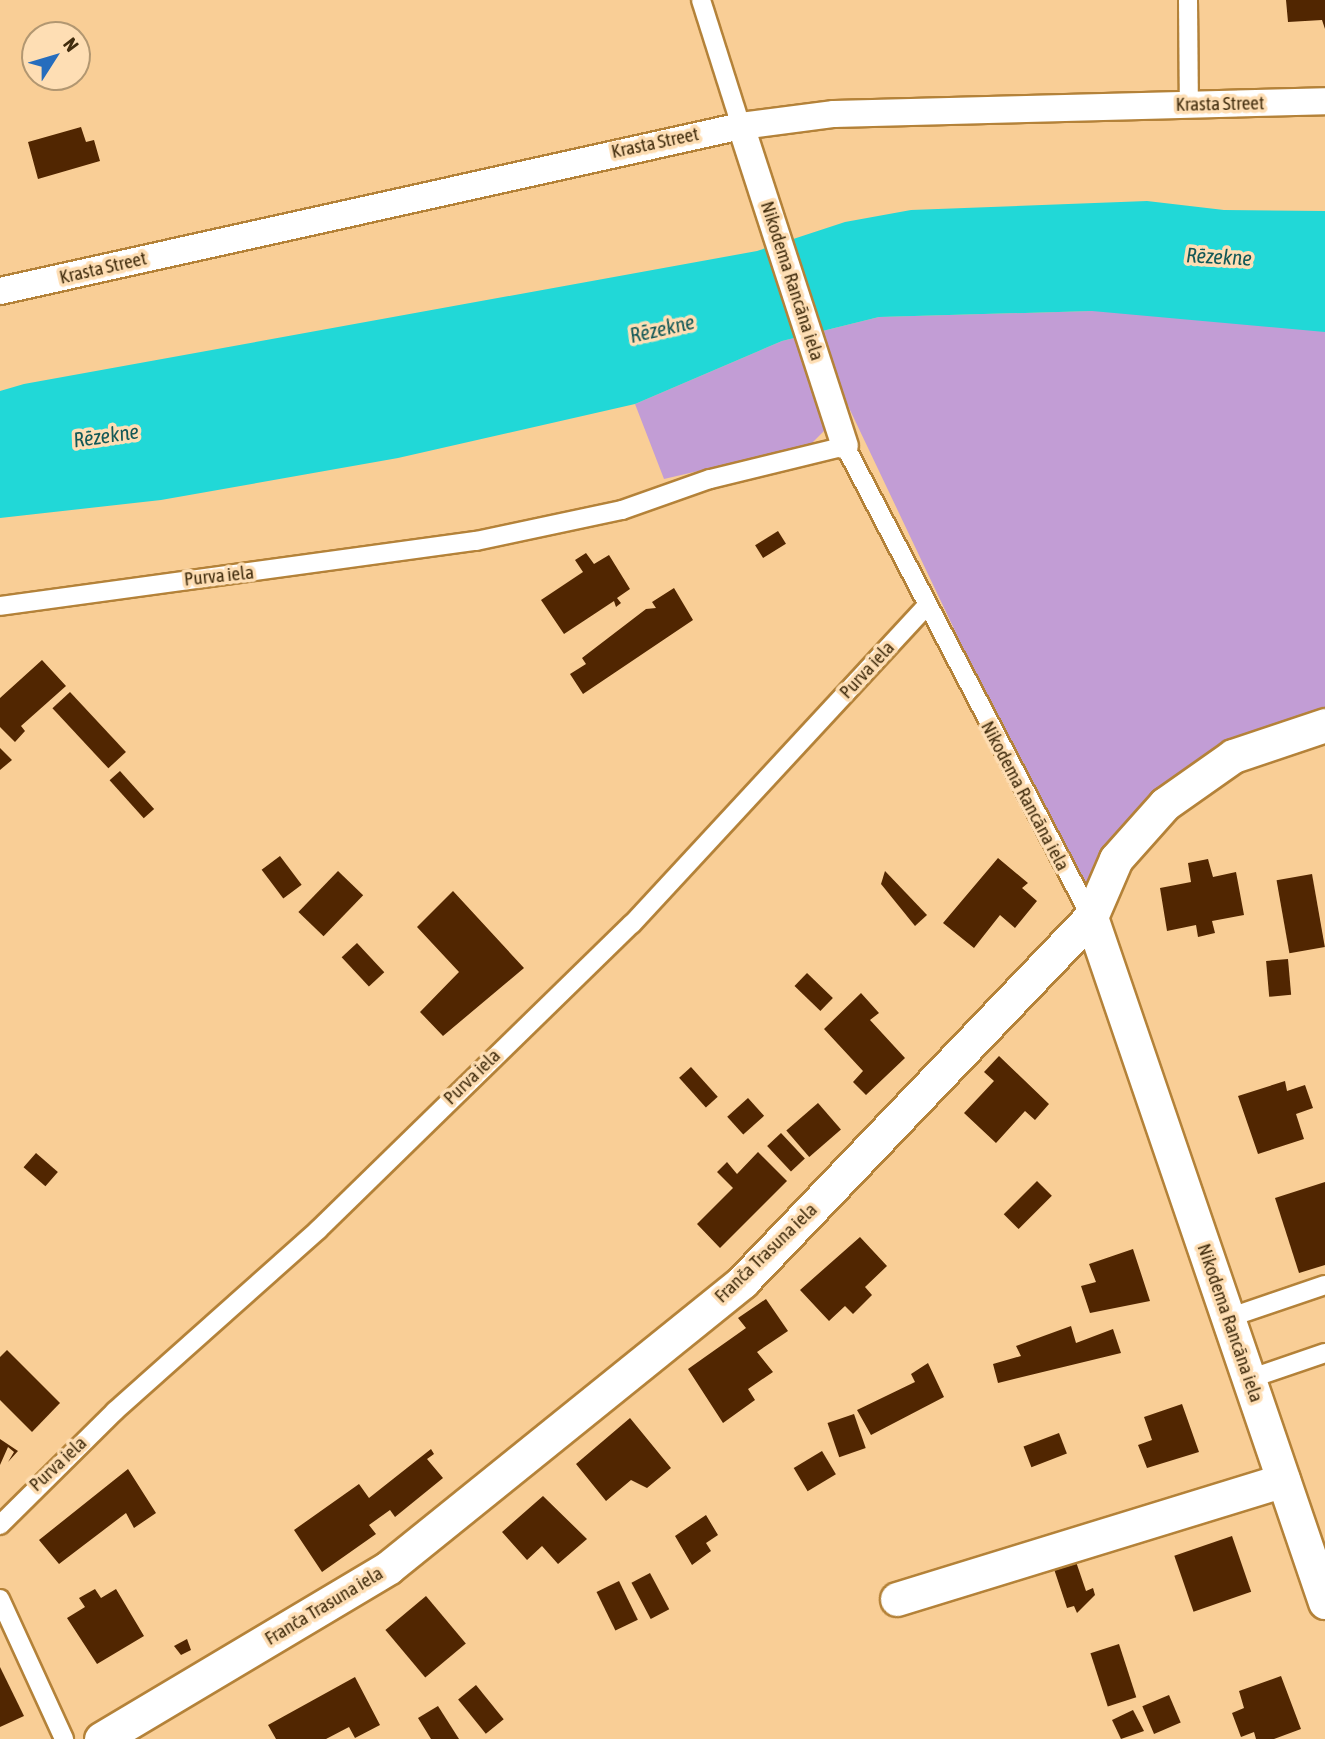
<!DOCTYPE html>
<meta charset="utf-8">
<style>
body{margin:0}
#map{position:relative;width:1325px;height:1739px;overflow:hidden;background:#f9ce96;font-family:"Asap Condensed",sans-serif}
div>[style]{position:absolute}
.green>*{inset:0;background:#c29dd5}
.water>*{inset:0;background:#21d8d7}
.building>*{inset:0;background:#512601;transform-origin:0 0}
.roads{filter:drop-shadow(2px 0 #b48239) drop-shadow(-2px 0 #b48239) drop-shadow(0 2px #b48239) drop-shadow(0 -2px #b48239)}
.service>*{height:18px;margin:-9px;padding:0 9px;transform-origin:9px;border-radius:9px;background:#fff}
.pedestrian>*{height:26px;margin:-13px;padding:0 13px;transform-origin:13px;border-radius:13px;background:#fff}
.minor>*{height:33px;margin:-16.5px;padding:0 16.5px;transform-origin:16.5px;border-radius:16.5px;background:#fff}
span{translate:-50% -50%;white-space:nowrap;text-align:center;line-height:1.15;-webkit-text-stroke:7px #fedeb4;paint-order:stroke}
.street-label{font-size:19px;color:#412c0d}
.water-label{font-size:21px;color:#135857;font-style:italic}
.north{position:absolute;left:21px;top:21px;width:70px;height:70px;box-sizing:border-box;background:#fedeb4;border:2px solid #b29771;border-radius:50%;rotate:53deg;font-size:19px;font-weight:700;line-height:28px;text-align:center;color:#412c0d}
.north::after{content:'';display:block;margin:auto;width:24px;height:32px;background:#266dbd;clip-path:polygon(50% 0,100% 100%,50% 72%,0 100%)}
</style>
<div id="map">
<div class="green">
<i style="clip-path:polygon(1325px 280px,1325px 730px,1194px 783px,1091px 917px,840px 389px,828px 427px,810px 445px,664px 479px,635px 404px,782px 341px,879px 317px,1092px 311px)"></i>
</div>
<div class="water">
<i style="clip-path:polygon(1147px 201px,1224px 210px,1325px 211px,1325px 332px,1092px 311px,879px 317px,782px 341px,635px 404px,398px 458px,161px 500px,0 518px,0 391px,24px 384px,757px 251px,845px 222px,911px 210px)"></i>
</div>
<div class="building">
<i style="clip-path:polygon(1286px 0,1325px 0,1325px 29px,1322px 20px,1288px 22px)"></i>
<i style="clip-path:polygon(81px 127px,86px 142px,94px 140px,100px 161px,38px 179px,28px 142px)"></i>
<i style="left:778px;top:531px;width:15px;height:27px;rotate:58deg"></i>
<i style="clip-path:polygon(586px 553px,594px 564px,609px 555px,630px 589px,617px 598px,621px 603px,616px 607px,614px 601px,564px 634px,541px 600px,583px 572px,575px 560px)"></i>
<i style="clip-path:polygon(674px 588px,693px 620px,583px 694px,570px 674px,586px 664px,582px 658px,646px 609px,656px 608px,652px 602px)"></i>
<i style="clip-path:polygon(42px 660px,66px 686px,21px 726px,25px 731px,15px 742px,0 727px,0 698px)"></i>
<i style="left:70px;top:692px;width:82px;height:24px;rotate:47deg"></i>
<i style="clip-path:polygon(0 748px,12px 760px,0 770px)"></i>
<i style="left:120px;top:771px;width:51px;height:14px;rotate:48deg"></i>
<i style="left:280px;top:856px;width:36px;height:23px;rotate:53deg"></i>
<i style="clip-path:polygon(998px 858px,1028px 883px,1022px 888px,1037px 901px,1015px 928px,1000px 915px,974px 948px,943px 923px)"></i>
<i style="clip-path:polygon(1208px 859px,1213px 877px,1236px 872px,1244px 915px,1212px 921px,1215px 933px,1198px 937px,1196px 925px,1167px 931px,1160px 888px,1191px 882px,1188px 863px)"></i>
<i style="left:338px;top:871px;width:35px;height:57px;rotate:44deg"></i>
<i style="clip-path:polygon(885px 871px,927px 915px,915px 926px,881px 884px)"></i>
<i style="left:1312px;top:874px;width:74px;height:36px;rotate:80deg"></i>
<i style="clip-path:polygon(453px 891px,524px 968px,443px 1036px,420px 1012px,459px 972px,417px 927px)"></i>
<i style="left:357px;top:943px;width:40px;height:21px;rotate:47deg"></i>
<i style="left:1288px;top:959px;width:36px;height:22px;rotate:85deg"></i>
<i style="left:807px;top:973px;width:36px;height:18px;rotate:44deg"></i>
<i style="clip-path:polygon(861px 993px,879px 1013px,870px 1020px,905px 1058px,866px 1095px,853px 1082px,863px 1071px,824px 1029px)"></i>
<i style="clip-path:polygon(999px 1056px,1049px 1104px,1035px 1120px,1025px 1111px,996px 1143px,964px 1113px,994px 1081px,984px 1072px)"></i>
<i style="left:691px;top:1067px;width:40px;height:16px;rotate:48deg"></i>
<i style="clip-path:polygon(1285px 1081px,1287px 1091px,1305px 1085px,1313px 1108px,1296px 1114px,1304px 1139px,1258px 1154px,1238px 1096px)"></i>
<i style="left:748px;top:1098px;width:24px;height:28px;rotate:48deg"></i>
<i style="left:818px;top:1103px;width:35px;height:42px;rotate:49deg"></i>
<i style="left:781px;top:1133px;width:35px;height:19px;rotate:47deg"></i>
<i style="clip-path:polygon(758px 1152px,787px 1181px,720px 1248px,697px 1224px,733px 1188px,717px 1172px,727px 1162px,737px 1174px)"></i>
<i style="left:36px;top:1153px;width:29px;height:19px;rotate:41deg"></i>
<i style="left:1037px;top:1181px;width:21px;height:47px;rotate:45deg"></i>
<i style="clip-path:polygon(1325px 1182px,1325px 1265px,1299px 1273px,1275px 1198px)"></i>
<i style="clip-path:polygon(860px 1237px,887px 1266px,865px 1287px,872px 1295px,853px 1314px,845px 1306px,829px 1321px,800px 1290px)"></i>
<i style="clip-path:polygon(1133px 1249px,1150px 1301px,1090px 1313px,1081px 1286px,1096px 1282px,1089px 1264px)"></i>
<i style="clip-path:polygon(766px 1299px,788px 1331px,757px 1352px,773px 1372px,748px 1389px,755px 1400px,723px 1423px,688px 1369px,746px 1328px,738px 1318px)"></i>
<i style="clip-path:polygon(1071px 1326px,1076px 1343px,1113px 1329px,1121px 1353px,998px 1383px,993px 1364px,1021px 1356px,1016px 1346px)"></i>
<i style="clip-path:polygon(7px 1350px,60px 1403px,32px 1432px,0 1400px,0 1357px)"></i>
<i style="clip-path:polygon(928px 1363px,944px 1397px,871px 1435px,857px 1410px,915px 1382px,911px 1374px)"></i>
<i style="clip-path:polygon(1182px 1404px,1199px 1452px,1147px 1468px,1138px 1445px,1152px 1440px,1144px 1417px)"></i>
<i style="left:854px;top:1414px;width:36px;height:28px;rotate:71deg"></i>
<i style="clip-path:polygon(630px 1418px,671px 1468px,647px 1488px,631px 1480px,606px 1501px,576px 1464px)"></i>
<i style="left:1059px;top:1433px;width:22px;height:38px;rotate:69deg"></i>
<i style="clip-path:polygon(0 1439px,18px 1451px,8px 1462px,14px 1452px,8px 1447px,0 1465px)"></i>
<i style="clip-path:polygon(431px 1449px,434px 1454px,427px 1459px,443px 1478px,395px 1517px,390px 1510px,369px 1525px,376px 1534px,322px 1572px,294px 1530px,359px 1484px,369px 1498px)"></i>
<i style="left:822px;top:1451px;width:27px;height:33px;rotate:59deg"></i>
<i style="clip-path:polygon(128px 1469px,156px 1513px,134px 1528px,126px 1513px,59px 1564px,39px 1540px)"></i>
<i style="clip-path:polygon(543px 1496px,587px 1539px,558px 1564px,542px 1546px,527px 1560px,502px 1532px)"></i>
<i style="clip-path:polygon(706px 1515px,718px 1535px,706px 1543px,711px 1551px,692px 1565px,675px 1536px)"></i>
<i style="left:1232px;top:1536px;width:59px;height:61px;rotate:71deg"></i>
<i style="clip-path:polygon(1072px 1550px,1086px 1591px,1093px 1588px,1095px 1595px,1077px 1613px,1074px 1606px,1067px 1608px,1050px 1557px)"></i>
<i style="left:650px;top:1573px;width:41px;height:21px;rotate:62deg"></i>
<i style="left:619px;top:1581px;width:43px;height:25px;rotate:64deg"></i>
<i style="clip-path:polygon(95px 1589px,101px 1598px,116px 1589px,144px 1636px,97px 1664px,67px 1618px,85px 1607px,79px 1598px)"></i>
<i style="left:426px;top:1596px;width:62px;height:53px;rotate:50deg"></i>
<i style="clip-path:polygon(187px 1639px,191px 1650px,181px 1655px,174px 1646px)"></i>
<i style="left:1119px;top:1644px;width:56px;height:30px;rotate:72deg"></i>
<i style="clip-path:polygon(0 1667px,24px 1716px,0 1727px)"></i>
<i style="clip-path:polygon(1281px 1676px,1301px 1729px,1274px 1739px,1256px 1739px,1254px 1732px,1241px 1737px,1232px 1713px,1244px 1708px,1239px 1691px)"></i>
<i style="clip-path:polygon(355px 1677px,380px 1725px,355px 1738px,349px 1727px,326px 1739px,276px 1739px,268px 1725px)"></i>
<i style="left:476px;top:1685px;width:44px;height:23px;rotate:51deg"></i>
<i style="left:1169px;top:1695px;width:30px;height:29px;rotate:67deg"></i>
<i style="clip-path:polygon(438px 1706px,459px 1739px,431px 1739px,418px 1718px)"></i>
<i style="clip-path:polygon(1133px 1710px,1144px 1731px,1121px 1739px,1112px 1720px)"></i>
</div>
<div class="roads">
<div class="service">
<i style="left:701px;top:0;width:132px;rotate:72.4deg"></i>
<i style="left:1188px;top:0;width:105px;rotate:89.5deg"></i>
<i style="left:0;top:606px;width:480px;rotate:-7.8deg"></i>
<i style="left:476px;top:541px;width:149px;rotate:-12deg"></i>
<i style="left:622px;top:510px;width:93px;rotate:-19.4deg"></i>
<i style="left:710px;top:479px;width:139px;rotate:-13.7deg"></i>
<i style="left:845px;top:446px;width:531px;rotate:62.42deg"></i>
<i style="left:1228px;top:1318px;width:102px;rotate:-18.8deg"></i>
<i style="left:1249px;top:1379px;width:80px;rotate:-18.9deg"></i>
<i style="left:0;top:1525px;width:162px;rotate:-44.7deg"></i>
<i style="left:115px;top:1411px;width:272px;rotate:-41.7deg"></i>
<i style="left:318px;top:1230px;width:438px;rotate:-44.3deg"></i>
<i style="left:632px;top:924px;width:431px;rotate:-47.2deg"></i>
<i style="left:0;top:1599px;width:154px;rotate:65.4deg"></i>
</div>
<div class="pedestrian">
<i style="left:741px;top:126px;width:336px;rotate:72deg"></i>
<i style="left:0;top:291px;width:759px;rotate:-12.55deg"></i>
<i style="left:741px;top:126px;width:94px;rotate:-7.4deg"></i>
<i style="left:834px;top:114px;width:491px;rotate:-1.5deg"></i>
</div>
<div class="minor">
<i style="left:1091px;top:917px;width:724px;rotate:71.14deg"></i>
<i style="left:897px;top:1599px;width:404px;rotate:-17.1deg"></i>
<i style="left:101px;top:1739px;width:335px;rotate:-30.8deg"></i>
<i style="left:389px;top:1567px;width:454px;rotate:-38.9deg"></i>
<i style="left:742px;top:1282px;width:505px;rotate:-46.28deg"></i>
<i style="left:1091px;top:917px;width:63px;rotate:-66.7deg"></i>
<i style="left:1116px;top:859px;width:74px;rotate:-48.3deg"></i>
<i style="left:1165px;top:804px;width:83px;rotate:-35.2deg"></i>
<i style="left:1233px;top:756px;width:97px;rotate:-18.6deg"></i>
</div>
</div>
<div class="street-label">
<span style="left:1220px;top:104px;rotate:-1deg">Krasta Street</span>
<span style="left:655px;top:143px;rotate:-12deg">Krasta Street</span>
<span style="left:103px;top:268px;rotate:-13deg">Krasta Street</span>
<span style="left:792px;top:281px;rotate:72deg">Nikodema Rancāna iela</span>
<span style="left:219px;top:576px;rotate:-6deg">Purva iela</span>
<span style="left:867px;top:670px;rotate:-47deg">Purva iela</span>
<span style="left:1025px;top:796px;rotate:62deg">Nikodema Rancāna iela</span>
<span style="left:472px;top:1077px;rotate:-44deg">Purva iela</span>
<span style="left:766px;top:1253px;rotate:-44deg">Franča Trasuna iela</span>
<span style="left:1230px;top:1323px;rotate:71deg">Nikodema Rancāna iela</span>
<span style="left:58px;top:1464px;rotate:-43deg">Purva iela</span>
<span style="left:324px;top:1606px;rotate:-31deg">Franča Trasuna iela</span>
</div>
<div class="water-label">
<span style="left:1219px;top:256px;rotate:3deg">Rēzekne</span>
<span style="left:662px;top:328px;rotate:-13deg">Rēzekne</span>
<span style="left:106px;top:435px;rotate:-8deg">Rēzekne</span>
</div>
<div class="north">N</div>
</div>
